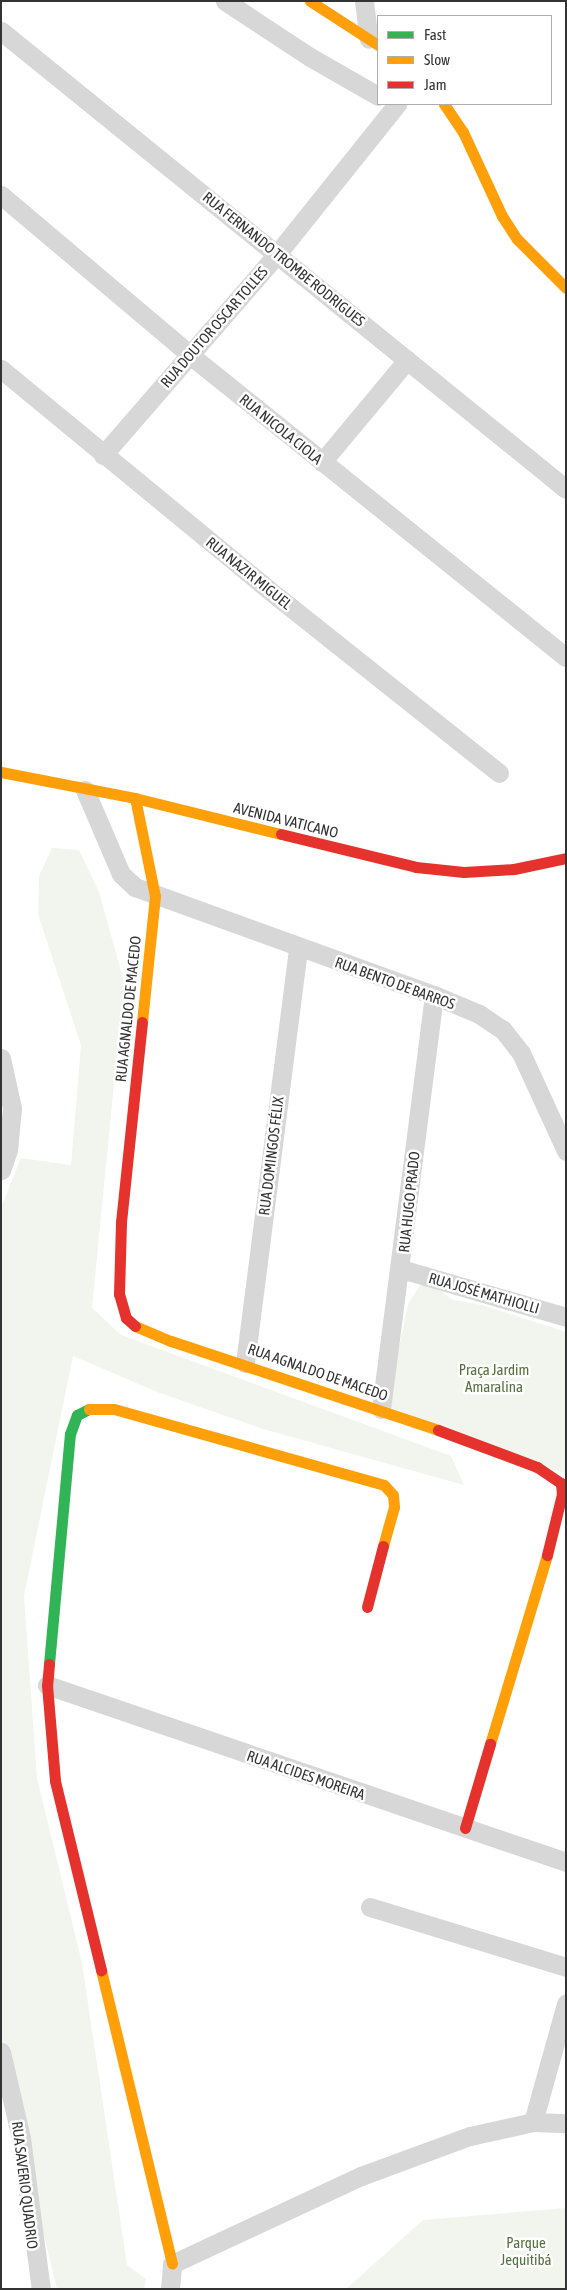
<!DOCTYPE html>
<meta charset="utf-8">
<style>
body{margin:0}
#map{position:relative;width:567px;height:2290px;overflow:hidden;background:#fff;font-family:"Asap Condensed",sans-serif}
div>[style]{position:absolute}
.green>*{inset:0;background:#f1f5ed}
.street>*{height:19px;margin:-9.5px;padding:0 9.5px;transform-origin:9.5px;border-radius:9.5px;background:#d7d7d7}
.fast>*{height:11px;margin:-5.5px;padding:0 5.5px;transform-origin:5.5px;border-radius:5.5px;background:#30b455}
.slow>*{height:11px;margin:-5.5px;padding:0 5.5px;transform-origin:5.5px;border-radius:5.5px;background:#ff9f0a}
.jam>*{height:11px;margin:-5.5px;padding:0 5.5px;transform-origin:5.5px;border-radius:5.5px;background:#e5322d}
span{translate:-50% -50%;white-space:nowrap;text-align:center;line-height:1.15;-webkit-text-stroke:5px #fff;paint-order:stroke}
.street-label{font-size:15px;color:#333}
.park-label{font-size:15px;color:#56703f}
.frame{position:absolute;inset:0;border:2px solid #333;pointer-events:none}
.legend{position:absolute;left:377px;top:15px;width:175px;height:90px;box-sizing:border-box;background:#fff;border:1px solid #adadad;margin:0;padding:6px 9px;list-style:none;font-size:15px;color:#333}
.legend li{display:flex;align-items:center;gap:10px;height:25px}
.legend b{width:25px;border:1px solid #adadad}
</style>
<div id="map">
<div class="green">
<i style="clip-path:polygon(52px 848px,79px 850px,99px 892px,124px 982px,92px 1308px,121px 1335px,451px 1456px,464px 1485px,263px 1429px,157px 1392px,73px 1356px,24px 1596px,37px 1778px,82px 1963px,127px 2265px,146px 2279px,144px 2289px,57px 2289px,1px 2057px,1px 1207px,21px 1158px,71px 1165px,81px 1045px,38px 914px,39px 876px)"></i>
<i style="clip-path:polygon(422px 1282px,433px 1285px,453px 1300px,482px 1305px,566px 1332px,566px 1474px,387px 1406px,408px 1304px)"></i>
<i style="clip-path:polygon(566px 2208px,566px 2289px,346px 2289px,423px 2220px)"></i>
</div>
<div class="street">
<i style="left:225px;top:1px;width:102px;rotate:33.4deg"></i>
<i style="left:310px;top:57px;width:78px;rotate:29.8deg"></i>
<i style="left:364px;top:1px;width:38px;rotate:83deg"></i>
<i style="left:1px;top:31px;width:727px;rotate:39.03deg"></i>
<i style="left:1px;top:195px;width:248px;rotate:40.2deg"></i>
<i style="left:190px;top:355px;width:482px;rotate:38.8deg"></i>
<i style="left:1px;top:369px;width:360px;rotate:39.5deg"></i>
<i style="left:279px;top:598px;width:281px;rotate:38.5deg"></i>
<i style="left:103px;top:455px;width:266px;rotate:-49.1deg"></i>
<i style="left:277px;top:254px;width:192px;rotate:-51.3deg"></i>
<i style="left:322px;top:462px;width:133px;rotate:-50.2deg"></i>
<i style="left:85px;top:790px;width:91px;rotate:66.8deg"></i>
<i style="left:121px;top:874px;width:19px;rotate:43deg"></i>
<i style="left:135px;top:887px;width:318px;rotate:19.9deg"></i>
<i style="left:434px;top:995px;width:49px;rotate:22.9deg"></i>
<i style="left:479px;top:1014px;width:29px;rotate:34deg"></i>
<i style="left:503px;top:1030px;width:29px;rotate:52deg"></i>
<i style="left:521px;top:1053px;width:108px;rotate:65.3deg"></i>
<i style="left:1px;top:1058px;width:51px;rotate:77.6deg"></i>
<i style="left:12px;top:1108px;width:42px;rotate:95.4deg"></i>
<i style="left:8px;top:1150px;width:21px;rotate:109deg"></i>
<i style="left:401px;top:1269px;width:172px;rotate:16.2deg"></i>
<i style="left:245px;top:1363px;width:418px;rotate:-82.7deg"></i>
<i style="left:381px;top:1409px;width:417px;rotate:-82.7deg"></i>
<i style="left:47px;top:1685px;width:548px;rotate:18.83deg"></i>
<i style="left:370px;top:1907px;width:205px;rotate:17deg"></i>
<i style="left:1px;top:2052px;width:88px;rotate:76.9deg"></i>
<i style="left:21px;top:2138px;width:152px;rotate:82.5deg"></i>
<i style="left:533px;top:2122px;width:123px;rotate:-74.4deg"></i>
<i style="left:170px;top:2289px;width:25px;rotate:-85deg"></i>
<i style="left:172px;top:2264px;width:208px;rotate:-25deg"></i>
<i style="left:361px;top:2176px;width:116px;rotate:-20.2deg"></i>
<i style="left:470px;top:2136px;width:65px;rotate:-12.5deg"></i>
<i style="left:533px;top:2122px;width:33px;rotate:2deg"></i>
</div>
<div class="fast">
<i style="left:49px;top:1664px;width:231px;rotate:-84.8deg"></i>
<i style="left:70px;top:1434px;width:20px;rotate:-70deg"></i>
<i style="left:77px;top:1415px;width:13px;rotate:-27deg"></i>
</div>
<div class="slow">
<i style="left:310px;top:1px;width:81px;rotate:32.9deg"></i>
<i style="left:444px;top:104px;width:34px;rotate:56deg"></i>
<i style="left:463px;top:132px;width:93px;rotate:65.1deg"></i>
<i style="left:502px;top:216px;width:27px;rotate:57deg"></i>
<i style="left:517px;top:239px;width:69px;rotate:45deg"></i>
<i style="left:1px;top:772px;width:136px;rotate:11deg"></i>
<i style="left:135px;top:798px;width:150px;rotate:13.9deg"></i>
<i style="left:135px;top:798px;width:100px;rotate:78.5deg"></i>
<i style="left:155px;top:896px;width:127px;rotate:95.9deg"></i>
<i style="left:135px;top:1326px;width:39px;rotate:23deg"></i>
<i style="left:171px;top:1341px;width:281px;rotate:18.4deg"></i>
<i style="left:89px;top:1409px;width:25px"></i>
<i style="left:114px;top:1409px;width:280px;rotate:15.7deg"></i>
<i style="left:384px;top:1485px;width:13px;rotate:48deg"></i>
<i style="left:393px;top:1495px;width:12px;rotate:85deg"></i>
<i style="left:394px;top:1507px;width:41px;rotate:105.8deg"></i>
<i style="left:490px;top:1744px;width:197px;rotate:-73.2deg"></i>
<i style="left:101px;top:1970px;width:302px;rotate:76.4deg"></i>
</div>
<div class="jam">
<i style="left:281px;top:834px;width:139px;rotate:13.7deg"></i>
<i style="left:416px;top:867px;width:48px;rotate:5.9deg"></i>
<i style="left:464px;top:872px;width:50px;rotate:-3.4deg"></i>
<i style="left:514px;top:869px;width:53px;rotate:-11.9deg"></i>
<i style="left:135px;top:1326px;width:12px;rotate:-138deg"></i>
<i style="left:126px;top:1318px;width:25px;rotate:-106deg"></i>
<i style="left:119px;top:1294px;width:72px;rotate:-88.4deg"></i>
<i style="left:121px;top:1222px;width:201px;rotate:-84deg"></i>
<i style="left:438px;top:1430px;width:106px;rotate:20.5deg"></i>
<i style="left:537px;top:1467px;width:29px;rotate:34deg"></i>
<i style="left:561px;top:1483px;width:11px;rotate:85deg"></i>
<i style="left:562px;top:1494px;width:63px;rotate:103.8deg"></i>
<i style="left:367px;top:1607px;width:63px;rotate:-75.3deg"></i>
<i style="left:49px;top:1664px;width:21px;rotate:95deg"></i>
<i style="left:47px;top:1685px;width:96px;rotate:85.2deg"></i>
<i style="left:55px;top:1781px;width:195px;rotate:76.3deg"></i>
<i style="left:465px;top:1828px;width:88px;rotate:-73.4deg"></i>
</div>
<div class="street-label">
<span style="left:284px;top:259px;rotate:39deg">RUA FERNANDO TROMBE RODRIGUES</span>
<span style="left:214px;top:327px;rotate:-49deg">RUA DOUTOR OSCAR TOLLES</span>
<span style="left:281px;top:429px;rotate:39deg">RUA NICOLA CIOLA</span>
<span style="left:249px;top:573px;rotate:39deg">RUA NAZIR MIGUEL</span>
<span style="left:286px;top:820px;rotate:14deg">AVENIDA VATICANO</span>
<span style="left:395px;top:983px;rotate:20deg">RUA BENTO DE BARROS</span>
<span style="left:128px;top:1009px;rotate:-84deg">RUA AGNALDO DE MACEDO</span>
<span style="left:271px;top:1156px;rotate:-83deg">RUA DOMINGOS FÉLIX</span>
<span style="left:409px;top:1202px;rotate:-84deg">RUA HUGO PRADO</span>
<span style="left:484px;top:1293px;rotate:16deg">RUA JOSÉ MATHIOLLI</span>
<span style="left:318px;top:1372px;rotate:19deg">RUA AGNALDO DE MACEDO</span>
<span style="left:306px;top:1775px;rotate:19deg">RUA ALCIDES MOREIRA</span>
<span style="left:25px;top:2185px;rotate:83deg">RUA SAVERIO QUADRIO</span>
</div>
<div class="park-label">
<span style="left:494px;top:1378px">Praça Jardim<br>Amaralina</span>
<span style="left:526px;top:2251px">Parque<br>Jequitibá</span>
</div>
<div class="frame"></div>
<ul class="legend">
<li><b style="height:6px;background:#30b455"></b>Fast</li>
<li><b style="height:6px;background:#ff9f0a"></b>Slow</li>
<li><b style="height:6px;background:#e5322d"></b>Jam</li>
</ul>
</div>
